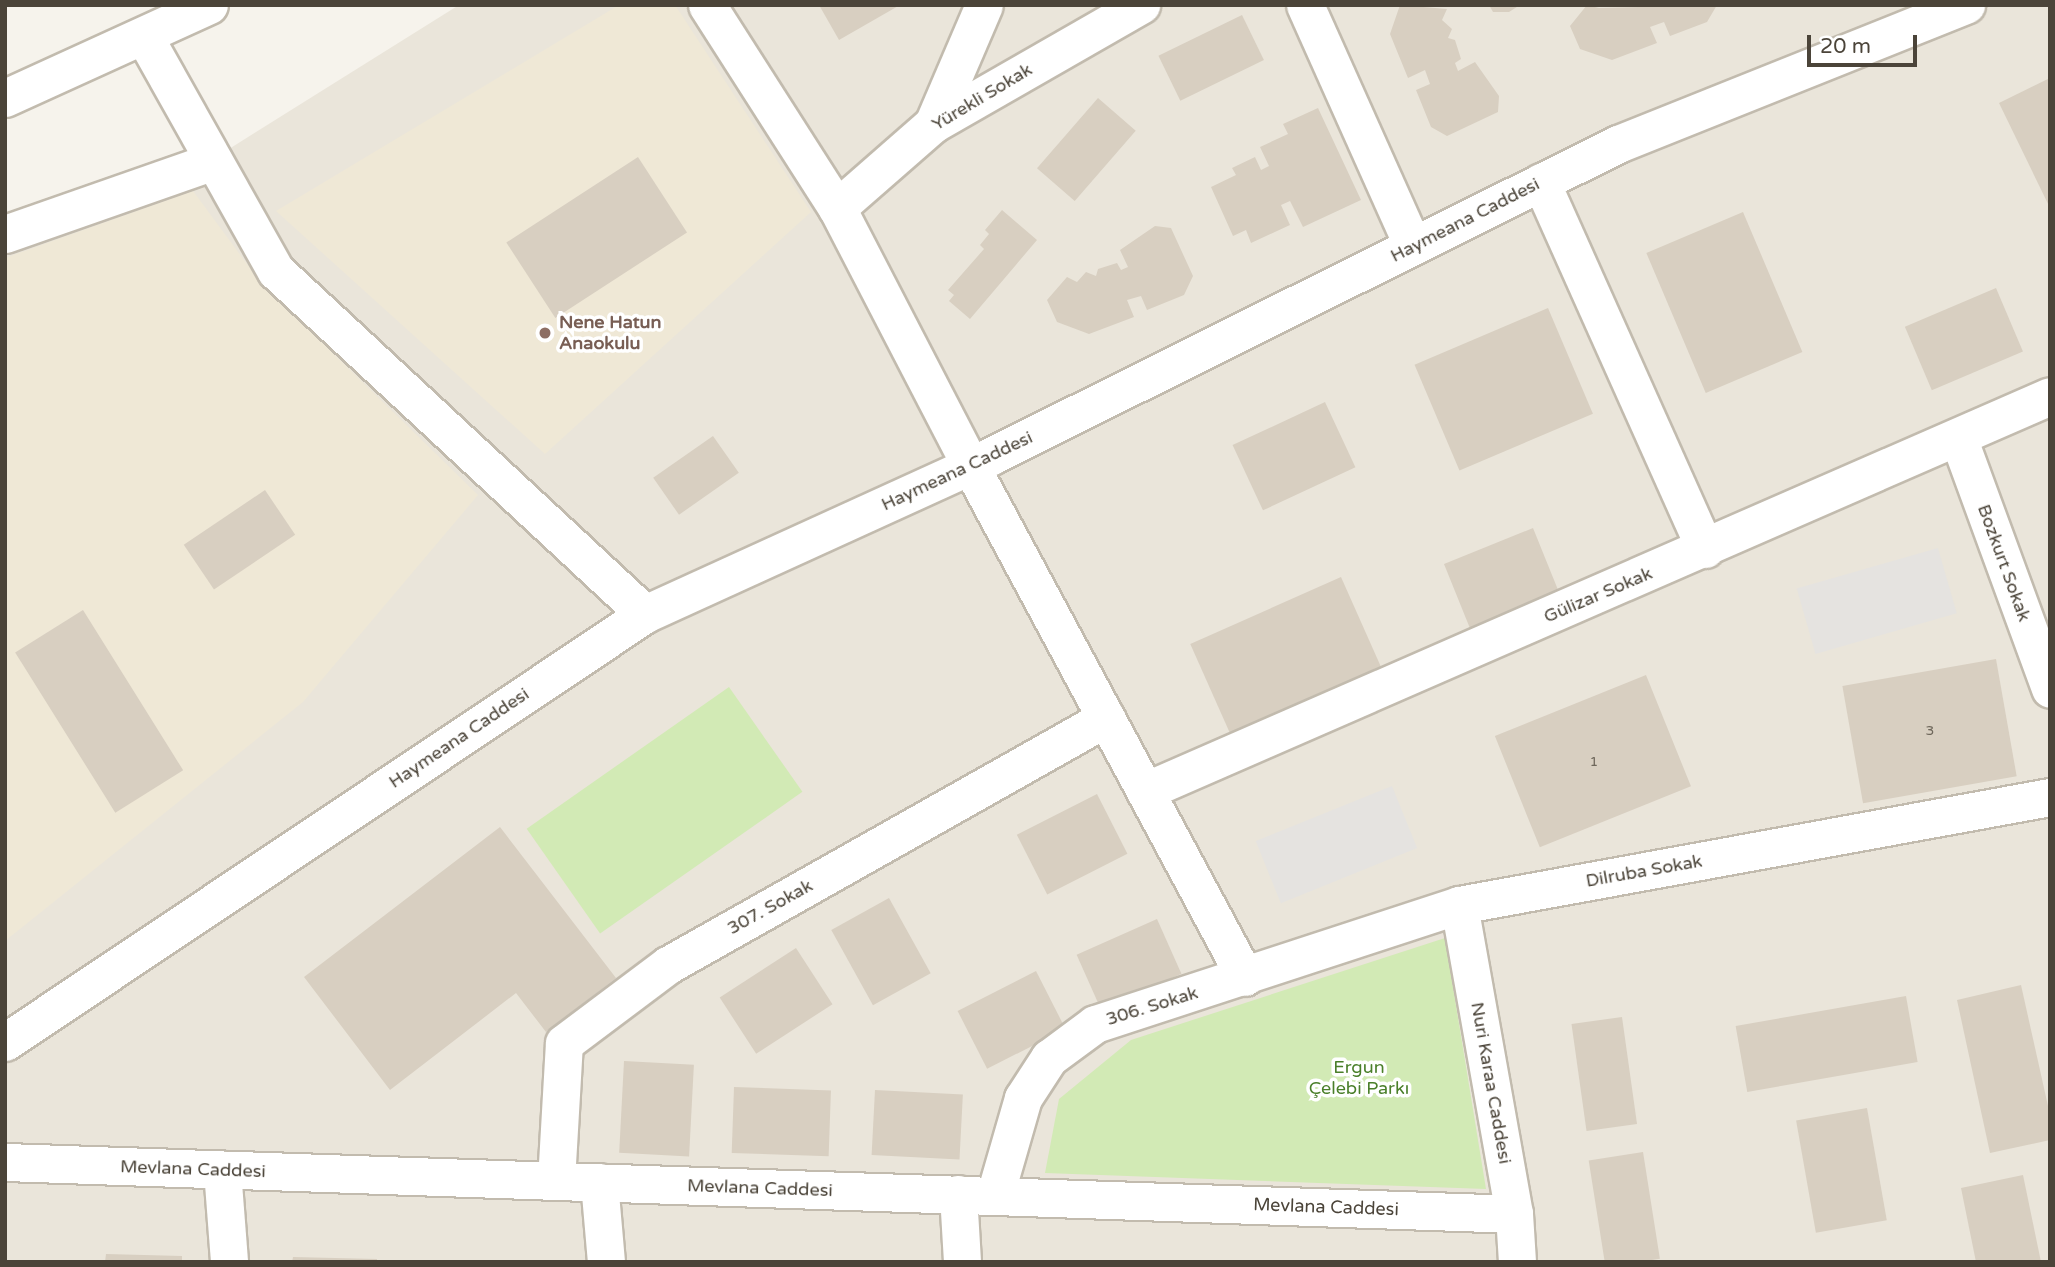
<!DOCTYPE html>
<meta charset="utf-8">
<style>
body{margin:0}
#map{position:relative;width:2055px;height:1267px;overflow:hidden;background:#f6f3ec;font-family:"Varela Round",sans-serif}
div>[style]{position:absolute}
.residential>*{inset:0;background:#eae5da}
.education>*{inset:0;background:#efe8d6}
.green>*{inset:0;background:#d2eab5;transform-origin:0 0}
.parking>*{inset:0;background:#e5e3e0;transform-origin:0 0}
.building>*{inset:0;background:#d8cfc1;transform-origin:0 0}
.roads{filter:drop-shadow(2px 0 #c2bbae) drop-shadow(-2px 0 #c2bbae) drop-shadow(0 2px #c2bbae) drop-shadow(0 -2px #c2bbae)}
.minor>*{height:37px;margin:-18.5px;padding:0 18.5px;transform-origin:18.5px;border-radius:18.5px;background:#fff}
.dots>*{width:19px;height:19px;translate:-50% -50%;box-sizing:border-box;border:4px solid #fff;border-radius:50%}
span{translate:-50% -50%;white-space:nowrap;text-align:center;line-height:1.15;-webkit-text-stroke:7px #fff;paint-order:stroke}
.number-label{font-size:14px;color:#6e675b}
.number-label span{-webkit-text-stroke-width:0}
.street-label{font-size:18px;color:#4b4439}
.education-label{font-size:18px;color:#785e54;font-weight:700}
.left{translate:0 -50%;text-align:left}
.park-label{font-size:18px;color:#4a7f2a}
.frame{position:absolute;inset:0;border:7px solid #4b4439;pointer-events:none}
.scale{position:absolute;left:1807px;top:35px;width:110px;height:32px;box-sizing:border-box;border:4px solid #4b4439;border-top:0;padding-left:9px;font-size:21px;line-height:24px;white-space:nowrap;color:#4b4439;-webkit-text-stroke:5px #fff;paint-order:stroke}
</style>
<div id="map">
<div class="residential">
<i style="clip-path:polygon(459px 5px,2050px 5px,2050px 1262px,5px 1262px,5px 231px,229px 149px)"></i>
</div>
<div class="education">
<i style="clip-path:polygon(619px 5px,675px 5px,811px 212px,545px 454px,276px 211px)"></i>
<i style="clip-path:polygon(193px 191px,261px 283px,478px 495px,303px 702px,5px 941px,5px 258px)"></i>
</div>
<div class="green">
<i style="left:729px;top:687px;width:128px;height:247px;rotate:55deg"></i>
<i style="clip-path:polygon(1445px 938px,1486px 1189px,1045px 1173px,1059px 1099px,1131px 1040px)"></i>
</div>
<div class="parking">
<i style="left:1938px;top:548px;width:68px;height:147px;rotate:74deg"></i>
<i style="left:1392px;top:786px;width:67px;height:147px;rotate:68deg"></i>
</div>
<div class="building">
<i style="clip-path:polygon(819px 5px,900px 5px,839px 40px)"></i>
<i style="clip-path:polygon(1400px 5px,1447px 9px,1442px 20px,1452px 29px,1448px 38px,1455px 40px,1461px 59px,1455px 63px,1458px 71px,1475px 62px,1499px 96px,1498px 112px,1447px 136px,1431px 127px,1416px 90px,1430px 84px,1425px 70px,1408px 78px,1390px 34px)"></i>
<i style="clip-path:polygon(1489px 5px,1520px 5px,1509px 12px,1493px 12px)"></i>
<i style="clip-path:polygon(1587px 5px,1599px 8px,1717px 5px,1707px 22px,1670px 36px,1664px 22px,1650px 27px,1657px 43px,1612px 60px,1580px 49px,1570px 26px)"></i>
<i style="left:1242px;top:15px;width:50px;height:93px;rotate:64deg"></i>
<i style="clip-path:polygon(2050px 78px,2050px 208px,1999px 103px)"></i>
<i style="left:1098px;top:98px;width:50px;height:93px;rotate:41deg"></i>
<i style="clip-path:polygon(1318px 108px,1361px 200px,1303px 227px,1290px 201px,1281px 205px,1290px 225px,1251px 243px,1246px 230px,1233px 236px,1211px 187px,1236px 175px,1232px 168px,1255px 157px,1261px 170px,1269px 166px,1260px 147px,1288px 134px,1283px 124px)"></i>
<i style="left:638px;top:157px;width:90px;height:157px;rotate:57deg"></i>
<i style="clip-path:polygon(1002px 210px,1037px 240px,970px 319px,949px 301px,954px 295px,948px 290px,984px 249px,980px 245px,989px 234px,985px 230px)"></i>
<i style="left:1743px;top:212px;width:152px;height:105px;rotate:67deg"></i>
<i style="clip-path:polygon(1155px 226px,1171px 228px,1193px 276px,1184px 295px,1147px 310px,1141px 296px,1127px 300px,1134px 317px,1089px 334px,1057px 322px,1047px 300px,1067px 277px,1077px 282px,1086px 272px,1096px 276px,1098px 269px,1117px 263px,1121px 270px,1128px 267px,1120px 250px)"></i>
<i style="left:1996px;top:288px;width:69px;height:99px;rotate:67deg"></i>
<i style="left:1548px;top:308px;width:115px;height:145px;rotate:67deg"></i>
<i style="left:1325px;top:402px;width:72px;height:102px;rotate:65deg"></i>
<i style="left:713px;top:436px;width:45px;height:73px;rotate:55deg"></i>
<i style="left:265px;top:490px;width:54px;height:98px;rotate:56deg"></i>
<i style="left:1533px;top:528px;width:72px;height:96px;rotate:68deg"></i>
<i style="left:1341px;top:577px;width:102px;height:165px;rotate:66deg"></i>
<i style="left:83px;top:610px;width:189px;height:80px;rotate:58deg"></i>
<i style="left:1996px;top:659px;width:119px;height:156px;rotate:80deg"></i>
<i style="left:1646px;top:675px;width:120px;height:163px;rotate:68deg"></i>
<i style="left:1097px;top:794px;width:67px;height:90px;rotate:63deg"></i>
<i style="clip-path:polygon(500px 827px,616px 978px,546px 1032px,516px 993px,390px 1090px,304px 977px)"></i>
<i style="left:889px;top:898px;width:86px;height:66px;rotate:61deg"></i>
<i style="left:1157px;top:919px;width:60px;height:88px;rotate:66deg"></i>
<i style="left:796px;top:948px;width:67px;height:91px;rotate:57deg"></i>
<i style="left:1036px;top:971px;width:65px;height:88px;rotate:63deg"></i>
<i style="clip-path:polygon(2021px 985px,2050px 1115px,2050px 1140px,1990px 1153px,1957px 1000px)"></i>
<i style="left:1906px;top:996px;width:67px;height:173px;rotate:80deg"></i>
<i style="left:1622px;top:1017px;width:108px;height:51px;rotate:82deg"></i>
<i style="left:624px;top:1061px;width:70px;height:92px;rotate:3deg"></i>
<i style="left:734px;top:1087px;width:97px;height:66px;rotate:2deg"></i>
<i style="left:875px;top:1090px;width:88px;height:65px;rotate:3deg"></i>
<i style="left:1867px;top:1108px;width:114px;height:72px;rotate:80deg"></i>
<i style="left:1643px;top:1152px;width:108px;height:55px;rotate:81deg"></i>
<i style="clip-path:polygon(2023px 1175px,2041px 1262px,1976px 1262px,1961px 1188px)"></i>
<i style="clip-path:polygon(106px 1254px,182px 1256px,182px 1262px,105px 1262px)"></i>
<i style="clip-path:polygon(293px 1257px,377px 1259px,377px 1262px,292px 1262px)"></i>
</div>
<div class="roads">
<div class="minor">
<i style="left:707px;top:5px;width:241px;rotate:57.4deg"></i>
<i style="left:837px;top:208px;width:289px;rotate:62.6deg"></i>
<i style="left:970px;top:465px;width:581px;rotate:61.76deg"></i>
<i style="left:1305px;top:5px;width:264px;rotate:65.9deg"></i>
<i style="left:145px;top:38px;width:267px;rotate:60.7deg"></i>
<i style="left:276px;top:271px;width:504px;rotate:42.91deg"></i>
<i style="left:5px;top:98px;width:224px;rotate:-24.5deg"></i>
<i style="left:933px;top:124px;width:129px;rotate:-66.8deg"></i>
<i style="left:1541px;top:182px;width:402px;rotate:65.9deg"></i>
<i style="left:837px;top:208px;width:128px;rotate:-41.2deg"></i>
<i style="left:933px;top:124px;width:240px;rotate:-29.8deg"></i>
<i style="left:5px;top:234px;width:221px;rotate:-19.3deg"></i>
<i style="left:1958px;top:437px;width:268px;rotate:69.9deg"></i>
<i style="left:1145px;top:791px;width:987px;rotate:-23.58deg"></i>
<i style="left:1459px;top:905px;width:314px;rotate:79.9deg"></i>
<i style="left:1514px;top:1214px;width:48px;rotate:86.4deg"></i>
<i style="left:5px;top:1042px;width:770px;rotate:-33.77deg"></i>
<i style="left:645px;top:614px;width:380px;rotate:-24.5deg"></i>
<i style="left:991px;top:456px;width:700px;rotate:-26.46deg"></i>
<i style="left:1618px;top:144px;width:375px;rotate:-21.8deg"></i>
<i style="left:5px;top:1162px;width:1510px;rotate:1.97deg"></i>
<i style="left:222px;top:1170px;width:92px;rotate:85.6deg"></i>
<i style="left:556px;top:1181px;width:138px;rotate:-86.7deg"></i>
<i style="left:564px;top:1043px;width:130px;rotate:-36.9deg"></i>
<i style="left:668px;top:965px;width:503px;rotate:-29.42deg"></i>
<i style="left:599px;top:1182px;width:80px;rotate:85deg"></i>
<i style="left:958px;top:1194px;width:68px;rotate:86.6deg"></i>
<i style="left:995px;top:1195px;width:101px;rotate:-73.9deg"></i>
<i style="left:1023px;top:1098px;width:48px;rotate:-57deg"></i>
<i style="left:1049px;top:1058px;width:57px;rotate:-36.5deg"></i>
<i style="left:1095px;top:1024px;width:383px;rotate:-18.1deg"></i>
<i style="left:1459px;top:905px;width:601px;rotate:-10.36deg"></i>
</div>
</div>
<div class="dots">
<i style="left:545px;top:333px;background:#8d6e63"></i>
</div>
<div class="number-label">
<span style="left:1930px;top:731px">3</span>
<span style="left:1594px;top:762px">1</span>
</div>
<div class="street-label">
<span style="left:982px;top:97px;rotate:-31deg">Yürekli Sokak</span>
<span style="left:1465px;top:220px;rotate:-27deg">Haymeana Caddesi</span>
<span style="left:957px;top:471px;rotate:-25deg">Haymeana Caddesi</span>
<span style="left:2004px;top:563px;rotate:70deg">Bozkurt Sokak</span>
<span style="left:1598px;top:595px;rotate:-23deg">Gülizar Sokak</span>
<span style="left:459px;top:738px;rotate:-34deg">Haymeana Caddesi</span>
<span style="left:1644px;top:871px;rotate:-10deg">Dilruba Sokak</span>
<span style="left:770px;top:907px;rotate:-29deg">307. Sokak</span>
<span style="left:1152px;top:1006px;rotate:-17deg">306. Sokak</span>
<span style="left:1491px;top:1083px;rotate:80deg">Nuri Karaa Caddesi</span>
<span style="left:193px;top:1169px;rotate:2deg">Mevlana Caddesi</span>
<span style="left:760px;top:1188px;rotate:2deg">Mevlana Caddesi</span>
<span style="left:1326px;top:1207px;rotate:2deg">Mevlana Caddesi</span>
</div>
<div class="education-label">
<span class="left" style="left:559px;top:333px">Nene Hatun<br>Anaokulu</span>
</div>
<div class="park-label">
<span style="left:1359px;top:1078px">Ergun<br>Çelebi Parkı</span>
</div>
<div class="frame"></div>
<div class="scale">20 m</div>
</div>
